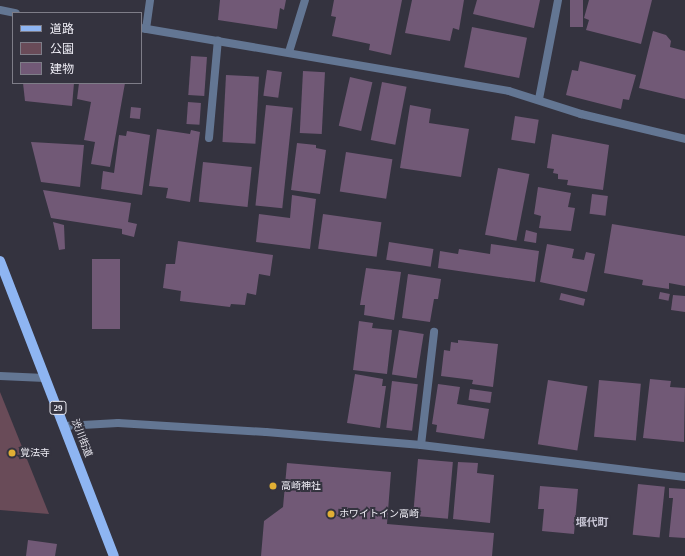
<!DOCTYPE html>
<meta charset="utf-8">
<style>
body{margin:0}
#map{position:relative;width:685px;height:556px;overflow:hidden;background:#34333f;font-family:"Times New Roman","Noto Sans JP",serif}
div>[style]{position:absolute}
.green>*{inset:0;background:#694b58}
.building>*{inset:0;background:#715976;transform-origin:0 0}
.service>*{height:8px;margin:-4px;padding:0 4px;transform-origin:4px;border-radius:4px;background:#637693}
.minor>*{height:8px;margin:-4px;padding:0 4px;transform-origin:4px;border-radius:4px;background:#637693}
.primary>*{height:10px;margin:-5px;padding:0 5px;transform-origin:5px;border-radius:5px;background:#8eb5f2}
.dots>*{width:11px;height:11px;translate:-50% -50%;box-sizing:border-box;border:2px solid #34333f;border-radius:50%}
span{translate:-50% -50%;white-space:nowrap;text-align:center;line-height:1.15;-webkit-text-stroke:4px #34333f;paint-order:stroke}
.shield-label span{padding:1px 3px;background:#34333f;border:1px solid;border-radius:3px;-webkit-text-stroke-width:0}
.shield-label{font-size:9px;color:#eeedf5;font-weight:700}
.street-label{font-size:10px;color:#eeedf5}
.poi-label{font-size:10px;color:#eeedf5}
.left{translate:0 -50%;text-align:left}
.neighbourhood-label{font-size:11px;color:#c7c5d4;font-weight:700}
.legend{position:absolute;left:12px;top:12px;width:130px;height:72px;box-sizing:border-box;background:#34333f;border:1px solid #7e7d88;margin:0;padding:5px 7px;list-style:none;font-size:12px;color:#eeedf5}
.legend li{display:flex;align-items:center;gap:8px;height:20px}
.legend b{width:20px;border:1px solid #7e7d88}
</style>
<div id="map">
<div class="green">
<i style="clip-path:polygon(0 392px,49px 514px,0 510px)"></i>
</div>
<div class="building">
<i style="clip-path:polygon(220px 0,286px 0,284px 10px,280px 8px,277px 29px,218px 20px)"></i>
<i style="clip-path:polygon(334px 0,402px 0,391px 55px,369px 50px,370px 44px,332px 36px,336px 17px,331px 16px)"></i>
<i style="clip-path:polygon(412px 0,464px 0,459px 30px,453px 28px,450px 41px,405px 33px)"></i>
<i style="clip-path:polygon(477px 0,540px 0,534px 28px,473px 14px)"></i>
<i style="left:570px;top:0;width:13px;height:27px"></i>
<i style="clip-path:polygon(589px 0,652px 0,641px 44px,586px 30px,589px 20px,584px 18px)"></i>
<i style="left:472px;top:27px;width:56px;height:41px;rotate:11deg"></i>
<i style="clip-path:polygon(653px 31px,666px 35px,671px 41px,670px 47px,685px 51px,685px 99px,639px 88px)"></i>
<i style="left:191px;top:56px;width:16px;height:39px;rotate:4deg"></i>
<i style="clip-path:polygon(580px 61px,636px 75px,629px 100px,623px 99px,621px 109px,566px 95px,572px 70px,578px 71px)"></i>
<i style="left:267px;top:70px;width:15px;height:26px;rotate:8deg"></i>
<i style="left:303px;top:71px;width:22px;height:62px;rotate:3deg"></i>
<i style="left:226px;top:75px;width:33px;height:67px;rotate:3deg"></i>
<i style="left:350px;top:77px;width:23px;height:50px;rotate:13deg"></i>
<i style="left:382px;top:82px;width:25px;height:59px;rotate:11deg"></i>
<i style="clip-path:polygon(23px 83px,74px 83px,72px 106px,25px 101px)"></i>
<i style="clip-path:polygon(79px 83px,125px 83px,110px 167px,91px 164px,95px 142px,84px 140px,91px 102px,77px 99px)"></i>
<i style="left:188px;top:102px;width:13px;height:22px;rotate:4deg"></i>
<i style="left:266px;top:105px;width:27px;height:101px;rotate:6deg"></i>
<i style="clip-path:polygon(410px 105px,431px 109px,429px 123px,469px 129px,461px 177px,400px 168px)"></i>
<i style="left:131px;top:107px;width:10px;height:11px;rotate:6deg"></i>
<i style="left:515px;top:116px;width:24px;height:24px;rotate:9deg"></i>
<i style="clip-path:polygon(157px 129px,190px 134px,191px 130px,200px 132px,190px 202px,166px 198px,168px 188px,149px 186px)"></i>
<i style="clip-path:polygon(127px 131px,150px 135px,142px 195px,101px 189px,103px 171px,114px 173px,119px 135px,126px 136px)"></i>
<i style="clip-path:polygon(552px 134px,609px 145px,603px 190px,567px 185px,568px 180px,558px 179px,558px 174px,553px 173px,554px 169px,547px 168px)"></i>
<i style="clip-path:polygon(31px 142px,84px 145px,80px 187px,41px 182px)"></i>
<i style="clip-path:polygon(297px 143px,316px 145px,316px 148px,326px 150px,320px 194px,291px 190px)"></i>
<i style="left:346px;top:152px;width:47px;height:40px;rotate:9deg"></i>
<i style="left:203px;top:162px;width:49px;height:40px;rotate:6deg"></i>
<i style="left:498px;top:168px;width:32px;height:68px;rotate:11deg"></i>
<i style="clip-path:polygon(538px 187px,571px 193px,568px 207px,575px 208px,571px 231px,539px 228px,541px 216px,534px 214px)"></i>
<i style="clip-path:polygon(43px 190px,131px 203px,128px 222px,137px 224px,134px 237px,122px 234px,122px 229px,51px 218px)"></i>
<i style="left:592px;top:194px;width:16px;height:20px;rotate:7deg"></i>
<i style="clip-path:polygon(292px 195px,316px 199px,310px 249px,256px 242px,259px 214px,290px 218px)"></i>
<i style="left:323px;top:214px;width:59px;height:35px;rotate:8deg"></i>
<i style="clip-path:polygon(53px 222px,64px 225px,65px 249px,59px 250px)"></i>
<i style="clip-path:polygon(612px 224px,685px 236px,685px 286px,669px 283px,669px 289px,642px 285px,643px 280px,604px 273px)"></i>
<i style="clip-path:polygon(526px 230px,537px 233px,536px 243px,524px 241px)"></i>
<i style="clip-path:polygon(178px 241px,273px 255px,270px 276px,259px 274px,256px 295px,247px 293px,245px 305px,231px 304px,230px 307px,180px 301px,181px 291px,163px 288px,166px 264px,175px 264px)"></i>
<i style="left:389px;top:242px;width:45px;height:18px;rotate:9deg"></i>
<i style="clip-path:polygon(491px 244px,539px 251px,535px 282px,438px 268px,440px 251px,458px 254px,459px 249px,490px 254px)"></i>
<i style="clip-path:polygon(547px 244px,574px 249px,572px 258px,584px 260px,586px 252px,595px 254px,587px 292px,540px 282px)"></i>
<i style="left:92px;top:259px;width:28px;height:70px"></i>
<i style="clip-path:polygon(366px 268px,401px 272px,394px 320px,364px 315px,365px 305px,360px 305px)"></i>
<i style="clip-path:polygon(408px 274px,441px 279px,438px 299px,434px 299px,430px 322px,402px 318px)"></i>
<i style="left:660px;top:292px;width:10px;height:7px;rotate:11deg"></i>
<i style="left:561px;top:293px;width:25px;height:7px;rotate:14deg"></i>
<i style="clip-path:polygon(673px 295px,685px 296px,685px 312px,671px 310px)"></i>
<i style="clip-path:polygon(359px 321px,373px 323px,372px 328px,392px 330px,387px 374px,353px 370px)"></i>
<i style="left:399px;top:330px;width:25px;height:45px;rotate:9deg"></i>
<i style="clip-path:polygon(458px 340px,498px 344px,493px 387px,472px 384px,473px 380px,441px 376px,444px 350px,450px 351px,451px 342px,458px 343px)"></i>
<i style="clip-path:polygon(355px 374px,383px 379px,382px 386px,386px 386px,380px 428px,347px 423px)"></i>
<i style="clip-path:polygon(650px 379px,671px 381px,670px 387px,685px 388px,684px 442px,643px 438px)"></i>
<i style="left:548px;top:380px;width:40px;height:65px;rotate:9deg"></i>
<i style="left:599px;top:380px;width:42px;height:57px;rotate:5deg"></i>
<i style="left:392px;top:381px;width:26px;height:47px;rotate:7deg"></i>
<i style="clip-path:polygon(438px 384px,460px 387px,457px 404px,489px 409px,484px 439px,436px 432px,437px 425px,432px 424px)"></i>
<i style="left:470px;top:389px;width:22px;height:11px;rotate:8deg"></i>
<i style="left:418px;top:459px;width:35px;height:57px;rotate:5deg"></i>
<i style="clip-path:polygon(458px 462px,478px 463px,477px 473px,494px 475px,490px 523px,453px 519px)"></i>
<i style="clip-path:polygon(287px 463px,391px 472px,387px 524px,494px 533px,492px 556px,261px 556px,264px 521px,283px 507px)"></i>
<i style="left:638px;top:484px;width:27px;height:51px;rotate:6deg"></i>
<i style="clip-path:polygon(540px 486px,578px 489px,574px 534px,542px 531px,544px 509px,538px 509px)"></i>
<i style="clip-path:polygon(669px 488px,685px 489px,685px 538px,669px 537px,673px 498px,669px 498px)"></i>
<i style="clip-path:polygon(28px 540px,57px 544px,55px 556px,26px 556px)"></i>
</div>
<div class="service">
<i style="left:146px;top:29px;width:29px;rotate:-82deg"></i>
<i style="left:289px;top:52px;width:54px;rotate:-72.9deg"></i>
<i style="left:209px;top:138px;width:98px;rotate:-84.8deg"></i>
<i style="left:421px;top:445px;width:114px;rotate:-83.4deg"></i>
</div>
<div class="minor">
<i style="left:0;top:10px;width:16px;rotate:11deg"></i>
<i style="left:141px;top:28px;width:373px;rotate:9.7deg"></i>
<i style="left:509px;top:91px;width:76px;rotate:17.7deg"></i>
<i style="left:581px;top:114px;width:107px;rotate:13.5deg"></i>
<i style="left:539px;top:99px;width:101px;rotate:-79.1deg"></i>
<i style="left:0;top:376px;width:45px;rotate:2.5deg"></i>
<i style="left:65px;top:426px;width:53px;rotate:-3.2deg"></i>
<i style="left:118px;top:423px;width:148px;rotate:3.5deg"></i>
<i style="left:266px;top:432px;width:156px;rotate:4.8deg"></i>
<i style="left:421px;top:445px;width:266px;rotate:6.9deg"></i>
</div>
<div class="primary">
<i style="left:0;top:261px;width:316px;rotate:68.9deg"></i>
</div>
<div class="dots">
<i style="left:12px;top:453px;background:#e1af34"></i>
<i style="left:273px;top:486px;background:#e1af34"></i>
<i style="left:331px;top:514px;background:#e1af34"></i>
</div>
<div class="shield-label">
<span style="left:58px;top:408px">29</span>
</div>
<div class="street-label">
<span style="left:82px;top:438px;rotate:69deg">渋川街道</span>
</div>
<div class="poi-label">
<span class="left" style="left:20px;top:453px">覚法寺</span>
<span class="left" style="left:281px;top:486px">高崎神社</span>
<span class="left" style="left:339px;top:514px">ホワイトイン高崎</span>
</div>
<div class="neighbourhood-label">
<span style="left:592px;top:522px">堰代町</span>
</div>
<ul class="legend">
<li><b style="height:5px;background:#8eb5f2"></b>道路</li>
<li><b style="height:11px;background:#694b58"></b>公園</li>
<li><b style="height:11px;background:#715976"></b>建物</li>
</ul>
</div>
